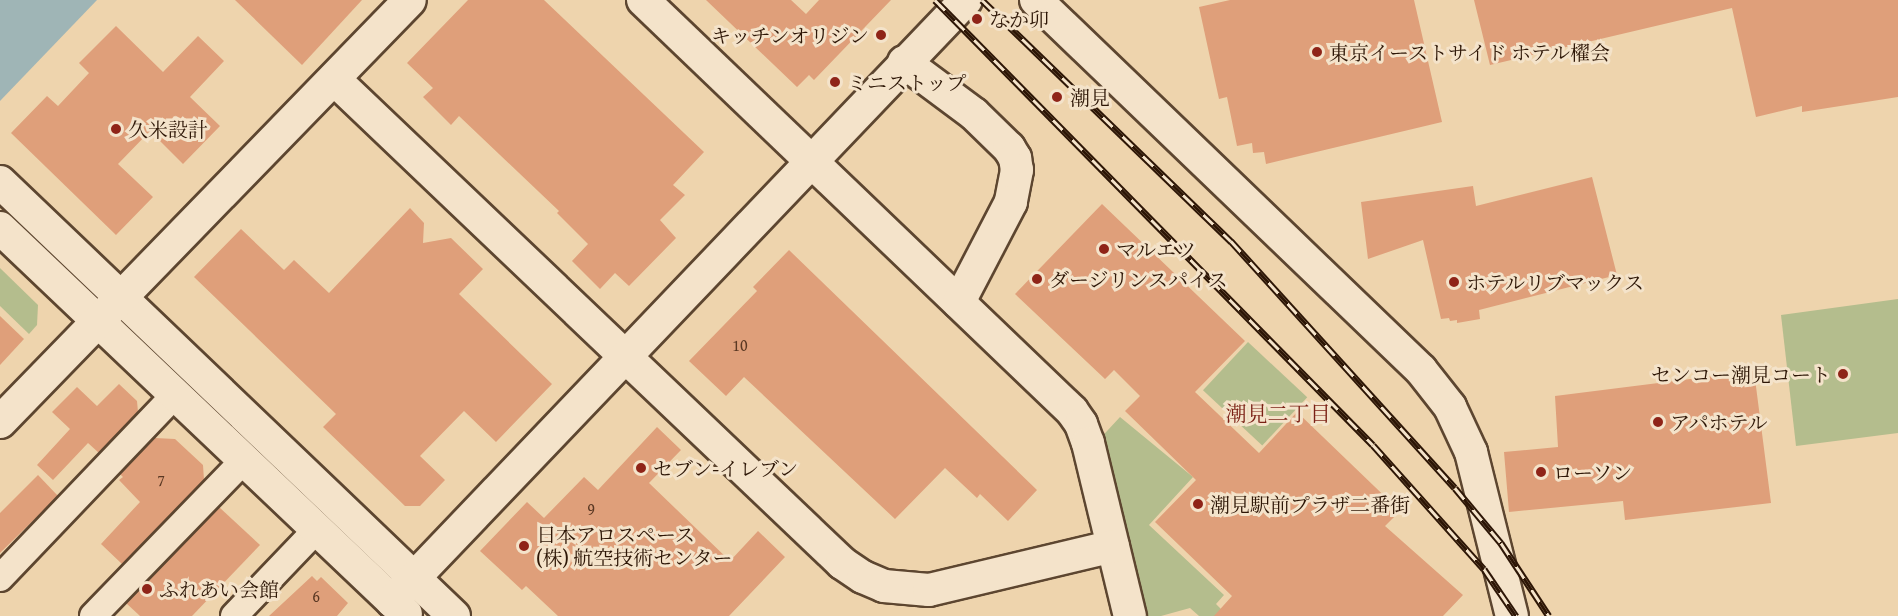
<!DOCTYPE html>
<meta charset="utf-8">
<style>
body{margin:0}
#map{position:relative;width:1898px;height:616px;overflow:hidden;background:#eed4ad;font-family:"Gentium Book Plus","Noto Serif JP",serif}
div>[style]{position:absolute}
.green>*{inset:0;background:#b4bd8d;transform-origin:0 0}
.water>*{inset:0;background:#9fb5b6}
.building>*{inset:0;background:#df9f7a}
.roads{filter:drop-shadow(2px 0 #5d4630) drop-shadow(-2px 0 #5d4630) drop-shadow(0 2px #5d4630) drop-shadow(0 -2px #5d4630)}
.minor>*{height:26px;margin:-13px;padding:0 13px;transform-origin:13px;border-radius:13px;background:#f4e3ca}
.tertiary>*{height:32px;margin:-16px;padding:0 16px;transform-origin:16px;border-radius:16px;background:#f4e3ca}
.rail>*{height:7px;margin-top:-3.5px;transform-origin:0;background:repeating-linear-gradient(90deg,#f4e3ca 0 14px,#2d1606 0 28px);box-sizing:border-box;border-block:2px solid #2d1606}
.dots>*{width:16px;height:16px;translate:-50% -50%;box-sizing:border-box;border:3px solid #f4e3ca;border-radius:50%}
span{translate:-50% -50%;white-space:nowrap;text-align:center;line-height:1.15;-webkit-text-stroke:6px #f4e3ca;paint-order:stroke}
.number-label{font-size:16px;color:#5a3823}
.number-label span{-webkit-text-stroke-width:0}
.poi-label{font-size:20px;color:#2d1606}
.left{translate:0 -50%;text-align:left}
.right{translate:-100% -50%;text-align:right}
.neighbourhood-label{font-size:21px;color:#7a1f14}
</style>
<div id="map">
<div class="green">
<i style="clip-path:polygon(0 268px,38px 305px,37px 325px,29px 334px,0 306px)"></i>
<i style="clip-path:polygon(1898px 299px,1898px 433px,1796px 446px,1781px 315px)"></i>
<i style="left:1248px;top:342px;width:81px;height:66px;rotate:43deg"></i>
<i style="clip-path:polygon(1120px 417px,1193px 477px,1149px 525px,1224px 595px,1216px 604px,1228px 616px,1199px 616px,1190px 608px,1161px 616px,1140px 616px,1095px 444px)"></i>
</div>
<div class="water">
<i style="clip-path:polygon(0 0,97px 0,0 101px)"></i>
</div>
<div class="building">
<i style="clip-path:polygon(235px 0,362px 0,302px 65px)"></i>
<i style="clip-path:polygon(468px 0,544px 0,704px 152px,673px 185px,685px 195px,660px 220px,676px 238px,629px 286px,615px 273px,600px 289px,572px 261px,588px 244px,557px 213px,559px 211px,459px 116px,451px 125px,423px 97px,433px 88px,407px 63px)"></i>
<i style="clip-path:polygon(706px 0,791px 0,806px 14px,819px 0,891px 0,814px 80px,809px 75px,797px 87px)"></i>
<i style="clip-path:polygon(1230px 0,1414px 0,1442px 122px,1266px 164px,1264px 152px,1253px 153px,1252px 143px,1237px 146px,1227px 97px,1219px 99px,1199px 7px)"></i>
<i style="clip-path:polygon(1474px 0,1898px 0,1898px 97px,1802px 112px,1802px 106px,1756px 117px,1732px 8px,1490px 65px)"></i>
<i style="clip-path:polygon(116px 26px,163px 72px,198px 36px,224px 61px,190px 97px,220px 126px,183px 164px,150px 131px,118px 164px,153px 197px,116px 235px,11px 133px,47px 96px,58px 106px,89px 73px,79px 63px)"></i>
<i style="clip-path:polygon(1592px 177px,1617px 275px,1479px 310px,1480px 319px,1457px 323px,1457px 320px,1450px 321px,1449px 318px,1441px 319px,1423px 240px,1368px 259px,1361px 202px,1473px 186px,1476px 206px)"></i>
<i style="clip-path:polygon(1102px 204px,1245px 341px,1195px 392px,1259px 453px,1297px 412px,1400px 511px,1385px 526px,1463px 595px,1443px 616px,1214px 616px,1232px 596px,1155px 522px,1196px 480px,1125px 411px,1140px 396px,1114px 370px,1105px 379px,1015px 294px)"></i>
<i style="clip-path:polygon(410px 208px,424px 223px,423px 243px,451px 238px,483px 269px,459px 294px,552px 384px,496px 442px,464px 411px,420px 456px,445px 480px,420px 506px,405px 506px,323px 427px,336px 414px,194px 277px,241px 229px,284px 270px,294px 260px,329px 293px)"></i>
<i style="clip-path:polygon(789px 250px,1037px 490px,1008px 521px,980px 494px,977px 498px,945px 468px,895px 519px,744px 377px,726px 396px,689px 361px,757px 291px,753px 287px)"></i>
<i style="clip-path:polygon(0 316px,24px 339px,0 365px)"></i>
<i style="clip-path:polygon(1754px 371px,1771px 503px,1625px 520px,1623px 501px,1509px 512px,1504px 452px,1558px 447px,1555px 396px)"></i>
<i style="clip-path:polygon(119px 384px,137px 401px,138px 412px,99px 453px,88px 443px,53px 480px,37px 465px,70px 429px,52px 412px,77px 387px,97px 406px)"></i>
<i style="clip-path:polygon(657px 427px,681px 450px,649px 483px,730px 561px,758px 531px,785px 557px,729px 616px,558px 616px,526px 586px,522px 590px,480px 551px,527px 502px,544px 518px,584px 477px,598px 490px)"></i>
<i style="clip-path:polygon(155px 438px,175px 439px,203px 465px,204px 480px,122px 564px,101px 544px,140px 502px,119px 480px,123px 477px,120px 474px)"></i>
<i style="clip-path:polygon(38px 475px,58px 496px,0 553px,0 513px)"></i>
<i style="clip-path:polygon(219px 507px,260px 545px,192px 616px,140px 616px,126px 603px)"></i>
<i style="clip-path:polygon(312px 576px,317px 581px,321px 577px,348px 603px,337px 616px,269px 616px)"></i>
</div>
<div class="roads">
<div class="minor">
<i style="left:0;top:578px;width:253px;rotate:-46.3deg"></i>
<i style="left:93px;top:616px;width:217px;rotate:-45.9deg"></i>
<i style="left:234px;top:616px;width:120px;rotate:-46.3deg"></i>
</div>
<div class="tertiary">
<i style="left:643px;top:0;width:594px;rotate:43.77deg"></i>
<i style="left:1072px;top:411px;width:16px;rotate:55deg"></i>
<i style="left:1081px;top:424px;width:20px;rotate:70deg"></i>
<i style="left:1088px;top:443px;width:178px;rotate:76.4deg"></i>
<i style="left:1036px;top:0;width:534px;rotate:43.86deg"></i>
<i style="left:1421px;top:370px;width:47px;rotate:51.9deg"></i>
<i style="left:1450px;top:407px;width:50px;rotate:65deg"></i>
<i style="left:1471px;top:452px;width:169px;rotate:76deg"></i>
<i style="left:904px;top:62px;width:87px;rotate:36.6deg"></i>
<i style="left:974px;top:114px;width:49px;rotate:44.2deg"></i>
<i style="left:1009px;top:148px;width:12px;rotate:59deg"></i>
<i style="left:1015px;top:158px;width:12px;rotate:81deg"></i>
<i style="left:1017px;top:170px;width:33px;rotate:101deg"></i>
<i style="left:1011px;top:202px;width:113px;rotate:117.5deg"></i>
<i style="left:334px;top:79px;width:702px;rotate:43.61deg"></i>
<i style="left:842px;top:563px;width:25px;rotate:34deg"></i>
<i style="left:863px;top:577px;width:23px;rotate:23deg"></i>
<i style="left:884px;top:586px;width:45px;rotate:5.1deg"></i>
<i style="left:929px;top:590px;width:189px;rotate:-13.4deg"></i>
<i style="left:0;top:182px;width:628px;rotate:43.71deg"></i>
<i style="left:0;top:228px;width:560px;rotate:43.55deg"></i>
<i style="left:0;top:422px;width:588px;rotate:-45.83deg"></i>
<i style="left:392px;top:601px;width:831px;rotate:-46.32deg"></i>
</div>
</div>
<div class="rail">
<i style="left:935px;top:0;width:624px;rotate:45.45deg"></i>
<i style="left:1373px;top:445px;width:166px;rotate:48.2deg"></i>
<i style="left:1484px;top:569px;width:57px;rotate:55.8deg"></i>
<i style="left:982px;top:0;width:347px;rotate:44.1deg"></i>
<i style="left:1231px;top:241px;width:333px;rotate:47.8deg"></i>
<i style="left:1455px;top:488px;width:72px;rotate:50.1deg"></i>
<i style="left:1501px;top:543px;width:87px;rotate:56.7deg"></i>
</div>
<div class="dots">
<i style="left:977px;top:19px;background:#8f2418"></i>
<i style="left:881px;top:35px;background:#8f2418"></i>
<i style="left:1317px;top:52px;background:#8f2418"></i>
<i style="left:835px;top:82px;background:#8f2418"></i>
<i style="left:1057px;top:97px;background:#8f2418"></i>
<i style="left:116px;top:129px;background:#8f2418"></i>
<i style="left:1104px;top:249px;background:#8f2418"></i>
<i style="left:1037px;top:279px;background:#8f2418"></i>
<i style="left:1454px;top:282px;background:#8f2418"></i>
<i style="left:1843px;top:374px;background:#8f2418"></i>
<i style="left:1658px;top:422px;background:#8f2418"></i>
<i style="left:641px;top:468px;background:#8f2418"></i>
<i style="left:1541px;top:472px;background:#8f2418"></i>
<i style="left:1198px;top:504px;background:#8f2418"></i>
<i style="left:524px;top:546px;background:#8f2418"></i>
<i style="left:147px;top:589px;background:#8f2418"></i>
</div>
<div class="number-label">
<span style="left:740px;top:345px">10</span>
<span style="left:161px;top:480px">7</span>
<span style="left:591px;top:509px">9</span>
<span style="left:316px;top:596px">6</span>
</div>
<div class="poi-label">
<span class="left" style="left:989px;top:19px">なか卯</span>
<span class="right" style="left:869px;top:35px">キッチンオリジン</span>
<span class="left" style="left:1329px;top:52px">東京イーストサイド ホテル櫂会</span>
<span class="left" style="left:847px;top:82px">ミニストップ</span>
<span class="left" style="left:1070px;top:97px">潮見</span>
<span class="left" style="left:128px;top:129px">久米設計</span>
<span class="left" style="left:1116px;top:249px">マルエツ</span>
<span class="left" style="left:1049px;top:279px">ダージリンスパイス</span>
<span class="left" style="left:1466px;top:282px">ホテルリブマックス</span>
<span class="right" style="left:1831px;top:374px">センコー潮見コート</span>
<span class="left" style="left:1670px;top:422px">アパホテル</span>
<span class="left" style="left:653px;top:468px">セブン-イレブン</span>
<span class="left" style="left:1553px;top:472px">ローソン</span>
<span class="left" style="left:1210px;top:504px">潮見駅前プラザ二番街</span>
<span class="left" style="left:536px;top:546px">日本アロスペース<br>(株) 航空技術センター</span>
<span class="left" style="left:159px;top:589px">ふれあい会館</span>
</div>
<div class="neighbourhood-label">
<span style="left:1278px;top:414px">潮見二丁目</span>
</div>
</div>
